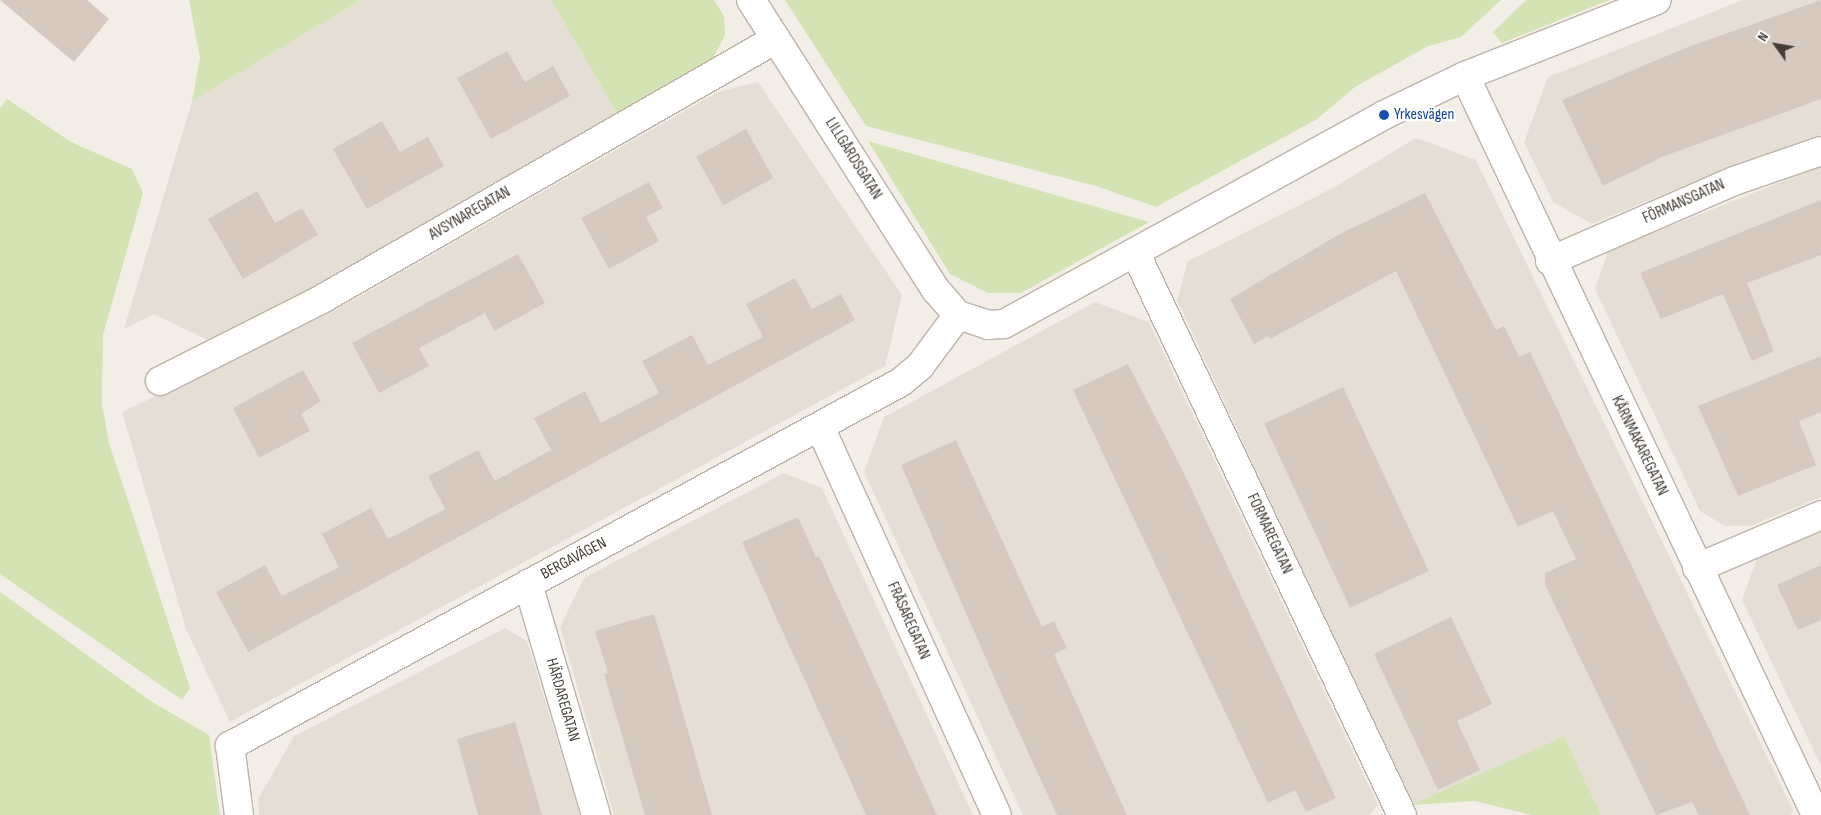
<!DOCTYPE html>
<meta charset="utf-8">
<style>
body{margin:0}
#map{position:relative;width:1821px;height:815px;overflow:hidden;background:#f2ede7;font-family:"Sofia Sans Condensed",sans-serif}
div>[style]{position:absolute}
.residential>*{inset:0;background:#e5ded5}
.green>*{inset:0;background:#d4e3b3}
.building>*{inset:0;background:#d6cac0;transform-origin:0 0}
.roads{filter:drop-shadow(1px 0 #bdb3aa) drop-shadow(-1px 0 #bdb3aa) drop-shadow(0 1px #bdb3aa) drop-shadow(0 -1px #bdb3aa)}
.minor>*{height:28px;margin:-14px;padding:0 14px;transform-origin:14px;border-radius:14px;background:#fff}
.dots>*{width:14px;height:14px;translate:-50% -50%;box-sizing:border-box;border:2px solid #fff;border-radius:50%}
span{translate:-50% -50%;white-space:nowrap;text-align:center;line-height:1.15;-webkit-text-stroke:4.5px #fff;paint-order:stroke}
.transit-label{font-size:16px;color:#164399}
.left{translate:0 -50%;text-align:left}
.street-label{font-size:16px;color:#443d36}
.north{position:absolute;left:1751px;top:20px;width:50px;height:50px;-webkit-text-stroke:4px #fff;paint-order:stroke;rotate:302deg;font-size:14px;font-weight:700;line-height:20px;text-align:center;color:#443d36}
.north::after{content:'';display:block;margin:auto;width:18px;height:22px;background:#443d36;clip-path:polygon(50% 0,100% 100%,50% 72%,0 100%)}
</style>
<div id="map">
<div class="residential">
<i style="clip-path:polygon(361px 0,551px 0,618px 115px,315px 291px,212px 342px,154px 314px,124px 329px,192px 101px)"></i>
<i style="clip-path:polygon(1743px 0,1821px 0,1821px 135px,1736px 164px,1592px 224px,1553px 202px,1524px 142px,1548px 77px)"></i>
<i style="clip-path:polygon(758px 82px,902px 295px,885px 366px,230px 722px,186px 629px,122px 412px,330px 313px,718px 92px)"></i>
<i style="clip-path:polygon(1416px 138px,1476px 160px,1793px 810px,1791px 815px,1601px 815px,1564px 736px,1411px 805px,1177px 300px,1188px 261px,1333px 188px)"></i>
<i style="clip-path:polygon(1821px 166px,1821px 497px,1750px 526px,1725px 526px,1700px 511px,1595px 289px,1608px 251px)"></i>
<i style="clip-path:polygon(1095px 302px,1149px 322px,1378px 805px,1369px 815px,1023px 815px,864px 472px,884px 417px)"></i>
<i style="clip-path:polygon(784px 473px,822px 488px,973px 815px,614px 815px,560px 627px,584px 578px)"></i>
<i style="clip-path:polygon(1821px 531px,1821px 766px,1742px 600px,1757px 558px)"></i>
<i style="clip-path:polygon(505px 628px,527px 641px,580px 815px,259px 815px,258px 799px,294px 736px)"></i>
</div>
<div class="green">
<i style="clip-path:polygon(189px 0,361px 0,192px 101px,200px 58px)"></i>
<i style="clip-path:polygon(551px 0,714px 0,724px 16px,725px 35px,711px 62px,618px 115px)"></i>
<i style="clip-path:polygon(785px 0,1501px 0,1461px 37px,1428px 46px,1355px 87px,1317px 119px,1156px 207px,1096px 186px,866px 126px)"></i>
<i style="clip-path:polygon(1526px 0,1609px 0,1502px 43px,1493px 32px)"></i>
<i style="clip-path:polygon(7px 99px,71px 142px,132px 169px,143px 193px,103px 335px,102px 404px,109px 443px,190px 688px,182px 700px,0 574px,0 108px)"></i>
<i style="clip-path:polygon(868px 141px,1149px 222px,1021px 293px,988px 293px,950px 274px)"></i>
<i style="clip-path:polygon(0 592px,152px 702px,209px 735px,220px 815px,0 815px)"></i>
<i style="clip-path:polygon(1564px 736px,1601px 815px,1531px 815px,1475px 801px,1411px 805px)"></i>
</div>
<div class="building">
<i style="clip-path:polygon(0 0,87px 0,109px 19px,74px 62px)"></i>
<i style="clip-path:polygon(1821px 0,1821px 99px,1662px 157px,1603px 186px,1562px 100px,1688px 47px)"></i>
<i style="clip-path:polygon(507px 51px,525px 82px,553px 66px,570px 96px,491px 139px,457px 78px)"></i>
<i style="clip-path:polygon(382px 121px,400px 152px,428px 137px,444px 166px,367px 209px,333px 149px)"></i>
<i style="left:746px;top:129px;width:56px;height:57px;rotate:61deg"></i>
<i style="clip-path:polygon(649px 182px,663px 208px,646px 217px,659px 241px,609px 269px,581px 218px)"></i>
<i style="clip-path:polygon(257px 191px,275px 223px,302px 208px,318px 235px,243px 279px,208px 219px)"></i>
<i style="clip-path:polygon(1425px 193px,1496px 330px,1504px 326px,1519px 357px,1530px 352px,1750px 815px,1699px 815px,1692px 802px,1656px 815px,1545px 585px,1545px 573px,1576px 559px,1553px 511px,1518px 527px,1396px 271px,1270px 339px,1268px 336px,1254px 344px,1230px 299px,1338px 235px)"></i>
<i style="clip-path:polygon(1821px 200px,1821px 255px,1747px 283px,1774px 351px,1752px 361px,1723px 294px,1661px 319px,1640px 273px)"></i>
<i style="clip-path:polygon(518px 254px,545px 303px,494px 331px,485px 313px,419px 348px,429px 366px,379px 393px,352px 343px)"></i>
<i style="clip-path:polygon(795px 278px,812px 309px,841px 294px,855px 320px,248px 652px,216px 592px,265px 565px,282px 596px,339px 567px,322px 534px,371px 508px,388px 539px,445px 509px,428px 476px,478px 450px,495px 481px,551px 450px,534px 418px,585px 391px,601px 423px,659px 393px,642px 361px,692px 335px,708px 365px,763px 337px,746px 304px)"></i>
<i style="clip-path:polygon(1821px 356px,1821px 412px,1799px 421px,1816px 465px,1738px 496px,1698px 406px)"></i>
<i style="clip-path:polygon(1128px 364px,1182px 469px,1336px 798px,1306px 812px,1295px 790px,1268px 803px,1073px 390px)"></i>
<i style="clip-path:polygon(303px 370px,321px 401px,301px 414px,310px 431px,259px 458px,233px 408px)"></i>
<i style="left:1343px;top:387px;width:203px;height:87px;rotate:65deg"></i>
<i style="clip-path:polygon(956px 440px,1042px 627px,1054px 621px,1067px 648px,1054px 654px,1127px 815px,1057px 815px,1005px 702px,901px 465px)"></i>
<i style="clip-path:polygon(798px 517px,816px 557px,819px 556px,937px 815px,866px 815px,742px 542px)"></i>
<i style="clip-path:polygon(1821px 565px,1821px 620px,1798px 630px,1777px 585px)"></i>
<i style="clip-path:polygon(654px 614px,667px 657px,712px 815px,645px 815px,604px 674px,608px 673px,595px 631px)"></i>
<i style="clip-path:polygon(1451px 617px,1492px 704px,1457px 721px,1480px 770px,1438px 790px,1374px 654px)"></i>
<i style="clip-path:polygon(515px 722px,542px 815px,478px 815px,457px 739px)"></i>
</div>
<div class="roads">
<div class="minor">
<i style="left:751px;top:0;width:344px;rotate:57.5deg"></i>
<i style="left:936px;top:290px;width:33px;rotate:49deg"></i>
<i style="left:958px;top:315px;width:32px;rotate:18deg"></i>
<i style="left:988px;top:325px;width:16px;rotate:-4deg"></i>
<i style="left:1004px;top:324px;width:434px;rotate:-28.8deg"></i>
<i style="left:1384px;top:115px;width:90px;rotate:-25.7deg"></i>
<i style="left:1465px;top:76px;width:206px;rotate:-21.6deg"></i>
<i style="left:1465px;top:76px;width:818px;rotate:64.59deg"></i>
<i style="left:1135px;top:252px;width:623px;rotate:64.63deg"></i>
<i style="left:1550px;top:261px;width:201px;rotate:-23.5deg"></i>
<i style="left:1734px;top:181px;width:92px;rotate:-19deg"></i>
<i style="left:160px;top:381px;width:182px;rotate:-26.8deg"></i>
<i style="left:322px;top:299px;width:523px;rotate:-29.8deg"></i>
<i style="left:820px;top:427px;width:426px;rotate:65.5deg"></i>
<i style="left:1697px;top:568px;width:135px;rotate:-23.1deg"></i>
<i style="left:528px;top:584px;width:241px;rotate:73.6deg"></i>
<i style="left:239px;top:815px;width:70px;rotate:-97.4deg"></i>
<i style="left:230px;top:746px;width:763px;rotate:-28.48deg"></i>
<i style="left:901px;top:382px;width:25px;rotate:-40deg"></i>
<i style="left:920px;top:366px;width:64px;rotate:-53.3deg"></i>
</div>
</div>
<div class="dots">
<i style="left:1384px;top:115px;background:#1a4fb4"></i>
</div>
<div class="transit-label">
<span class="left" style="left:1394px;top:115px">Yrkesvägen</span>
</div>
<div class="street-label">
<span style="left:853px;top:159px;rotate:58deg">LILLGÅRDSGATAN</span>
<span style="left:1684px;top:202px;rotate:-24deg">FÖRMANSGATAN</span>
<span style="left:470px;top:214px;rotate:-30deg">AVSYNAREGATAN</span>
<span style="left:1639px;top:446px;rotate:64deg">KÄRNMAKAREGATAN</span>
<span style="left:1269px;top:534px;rotate:65deg">FORMAREGATAN</span>
<span style="left:574px;top:559px;rotate:-28deg">BERGAVÄGEN</span>
<span style="left:908px;top:621px;rotate:66deg">FRÄSAREGATAN</span>
<span style="left:562px;top:700px;rotate:74deg">HÄRDAREGATAN</span>
</div>
<div class="north">N</div>
</div>
